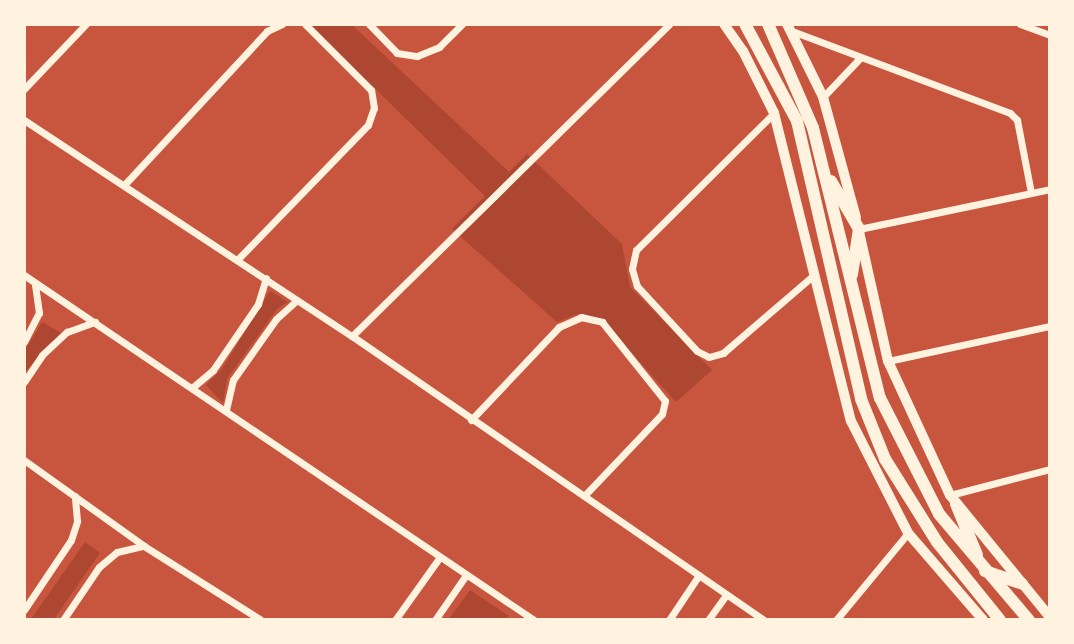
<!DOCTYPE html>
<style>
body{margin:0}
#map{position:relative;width:1074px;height:644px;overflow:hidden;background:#c8553d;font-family:"Titillium Web",sans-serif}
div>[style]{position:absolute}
.green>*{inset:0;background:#ae4732}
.minor>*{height:7px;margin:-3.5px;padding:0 3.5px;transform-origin:3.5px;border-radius:3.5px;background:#fff3e0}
.tertiary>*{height:10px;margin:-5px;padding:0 5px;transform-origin:5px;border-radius:5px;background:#fff3e0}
.trunk>*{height:12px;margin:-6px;padding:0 6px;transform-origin:6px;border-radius:6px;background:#fff3e0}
span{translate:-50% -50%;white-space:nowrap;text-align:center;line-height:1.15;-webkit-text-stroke:6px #fff3e0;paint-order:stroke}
.frame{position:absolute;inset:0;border:26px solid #fff3e0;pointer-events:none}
</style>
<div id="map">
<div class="green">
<i style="clip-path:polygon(310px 25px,352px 25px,509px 172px,527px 154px,622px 244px,630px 287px,712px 370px,676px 402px,603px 321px,578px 314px,557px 322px,452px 229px,485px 196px)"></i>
<i style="clip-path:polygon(270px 291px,288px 302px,277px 309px,227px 379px,223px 403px,206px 385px,222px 369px)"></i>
<i style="clip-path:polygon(42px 322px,61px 333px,25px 372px,25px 350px)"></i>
<i style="clip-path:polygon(85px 542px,100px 553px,54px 619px,31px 619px)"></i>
<i style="clip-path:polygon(470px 590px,509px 616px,506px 619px,449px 619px)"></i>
</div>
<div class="minor">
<i style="left:369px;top:24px;width:40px;rotate:46deg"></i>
<i style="left:397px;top:53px;width:20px;rotate:9deg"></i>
<i style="left:417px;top:56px;width:24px;rotate:-22deg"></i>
<i style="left:439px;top:47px;width:33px;rotate:-45deg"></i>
<i style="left:1020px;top:24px;width:32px;rotate:20deg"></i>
<i style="left:792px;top:31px;width:233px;rotate:20.6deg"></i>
<i style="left:1010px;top:113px;width:10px;rotate:45deg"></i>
<i style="left:1017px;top:120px;width:74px;rotate:79.1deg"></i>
<i style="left:24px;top:89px;width:90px;rotate:-46.4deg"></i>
<i style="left:823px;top:97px;width:52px;rotate:-46.5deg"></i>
<i style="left:774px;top:113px;width:194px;rotate:135.2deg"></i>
<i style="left:636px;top:250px;width:19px;rotate:102deg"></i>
<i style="left:632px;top:269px;width:18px;rotate:74deg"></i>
<i style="left:637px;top:286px;width:88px;rotate:47.3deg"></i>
<i style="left:697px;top:351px;width:13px;rotate:27deg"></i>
<i style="left:709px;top:357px;width:15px;rotate:-16deg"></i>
<i style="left:723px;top:353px;width:121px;rotate:-40.7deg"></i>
<i style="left:24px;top:120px;width:393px;rotate:33.4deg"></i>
<i style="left:352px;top:336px;width:500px;rotate:34.58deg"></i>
<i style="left:125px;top:184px;width:209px;rotate:-47.1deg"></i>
<i style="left:267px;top:31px;width:17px;rotate:-25deg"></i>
<i style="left:859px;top:229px;width:195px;rotate:-11.8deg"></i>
<i style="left:237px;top:260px;width:188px;rotate:-45.9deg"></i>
<i style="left:368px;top:125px;width:18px;rotate:-71deg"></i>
<i style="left:374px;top:108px;width:18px;rotate:-99deg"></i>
<i style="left:371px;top:90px;width:93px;rotate:-135deg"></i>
<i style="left:24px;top:275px;width:616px;rotate:34.08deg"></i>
<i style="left:352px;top:336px;width:445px;rotate:-44.5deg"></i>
<i style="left:24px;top:342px;width:33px;rotate:-63deg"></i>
<i style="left:39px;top:313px;width:30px;rotate:-98deg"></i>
<i style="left:888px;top:361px;width:166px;rotate:-12.2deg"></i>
<i style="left:24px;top:382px;width:32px;rotate:-56deg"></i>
<i style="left:42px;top:355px;width:34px;rotate:-43deg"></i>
<i style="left:67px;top:332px;width:30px;rotate:-20deg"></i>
<i style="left:193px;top:387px;width:26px;rotate:-40deg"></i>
<i style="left:213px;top:370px;width:80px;rotate:-55.7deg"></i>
<i style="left:258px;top:304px;width:27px;rotate:-73deg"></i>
<i style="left:226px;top:410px;width:31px;rotate:-77deg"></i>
<i style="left:233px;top:380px;width:75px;rotate:-54.8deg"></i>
<i style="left:276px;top:319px;width:28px;rotate:-42deg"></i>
<i style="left:471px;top:420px;width:128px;rotate:-46.6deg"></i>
<i style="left:559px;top:327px;width:24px;rotate:-24deg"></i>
<i style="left:581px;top:317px;width:22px;rotate:13deg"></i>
<i style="left:602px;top:322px;width:101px;rotate:51.4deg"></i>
<i style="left:665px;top:401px;width:13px;rotate:103deg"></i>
<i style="left:662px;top:414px;width:113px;rotate:133.6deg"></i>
<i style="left:24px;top:460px;width:148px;rotate:35.6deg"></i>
<i style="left:144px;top:546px;width:138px;rotate:32.3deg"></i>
<i style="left:950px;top:495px;width:103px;rotate:-14.6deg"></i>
<i style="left:24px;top:610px;width:84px;rotate:-56.1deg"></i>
<i style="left:71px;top:540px;width:20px;rotate:-72deg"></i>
<i style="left:77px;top:521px;width:25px;rotate:-95deg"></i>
<i style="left:63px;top:620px;width:64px;rotate:-55.8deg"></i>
<i style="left:99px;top:567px;width:23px;rotate:-40deg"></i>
<i style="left:117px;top:552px;width:28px;rotate:-13deg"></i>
<i style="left:395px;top:620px;width:77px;rotate:-54.5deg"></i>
<i style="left:435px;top:620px;width:55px;rotate:-55.4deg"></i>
<i style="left:669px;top:620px;width:54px;rotate:-56.3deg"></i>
<i style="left:708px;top:620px;width:31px;rotate:-54deg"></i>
<i style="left:836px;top:620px;width:113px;rotate:-50.4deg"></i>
</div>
<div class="tertiary">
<i style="left:724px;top:24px;width:33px;rotate:55deg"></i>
<i style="left:743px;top:51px;width:69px;rotate:63.4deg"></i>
<i style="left:774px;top:113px;width:317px;rotate:76deg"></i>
<i style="left:851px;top:421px;width:126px;rotate:63deg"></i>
<i style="left:908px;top:533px;width:115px;rotate:49.2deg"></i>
<i style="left:787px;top:24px;width:81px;rotate:63.7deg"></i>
<i style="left:823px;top:97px;width:125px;rotate:74.7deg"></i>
<i style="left:860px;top:236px;width:128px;rotate:77.4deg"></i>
<i style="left:888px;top:361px;width:148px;rotate:65.2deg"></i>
<i style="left:950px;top:495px;width:158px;rotate:50.7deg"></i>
</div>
<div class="trunk">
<i style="left:745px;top:24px;width:110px;rotate:61.8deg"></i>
<i style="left:797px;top:121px;width:285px;rotate:77deg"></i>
<i style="left:861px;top:399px;width:65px;rotate:68.2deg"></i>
<i style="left:885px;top:459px;width:98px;rotate:57.9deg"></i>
<i style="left:937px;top:542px;width:100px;rotate:51.1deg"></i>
<i style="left:768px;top:24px;width:113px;rotate:66.6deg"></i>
<i style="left:813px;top:128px;width:278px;rotate:76.1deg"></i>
<i style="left:880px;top:398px;width:130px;rotate:63deg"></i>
<i style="left:939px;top:514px;width:139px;rotate:49.7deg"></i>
<i style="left:831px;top:181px;width:56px;rotate:59.7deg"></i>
<i style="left:859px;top:229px;width:46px;rotate:98.8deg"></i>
<i style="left:956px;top:504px;width:55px;rotate:67.6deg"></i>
<i style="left:985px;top:571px;width:39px;rotate:19deg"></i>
</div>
<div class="frame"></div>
</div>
